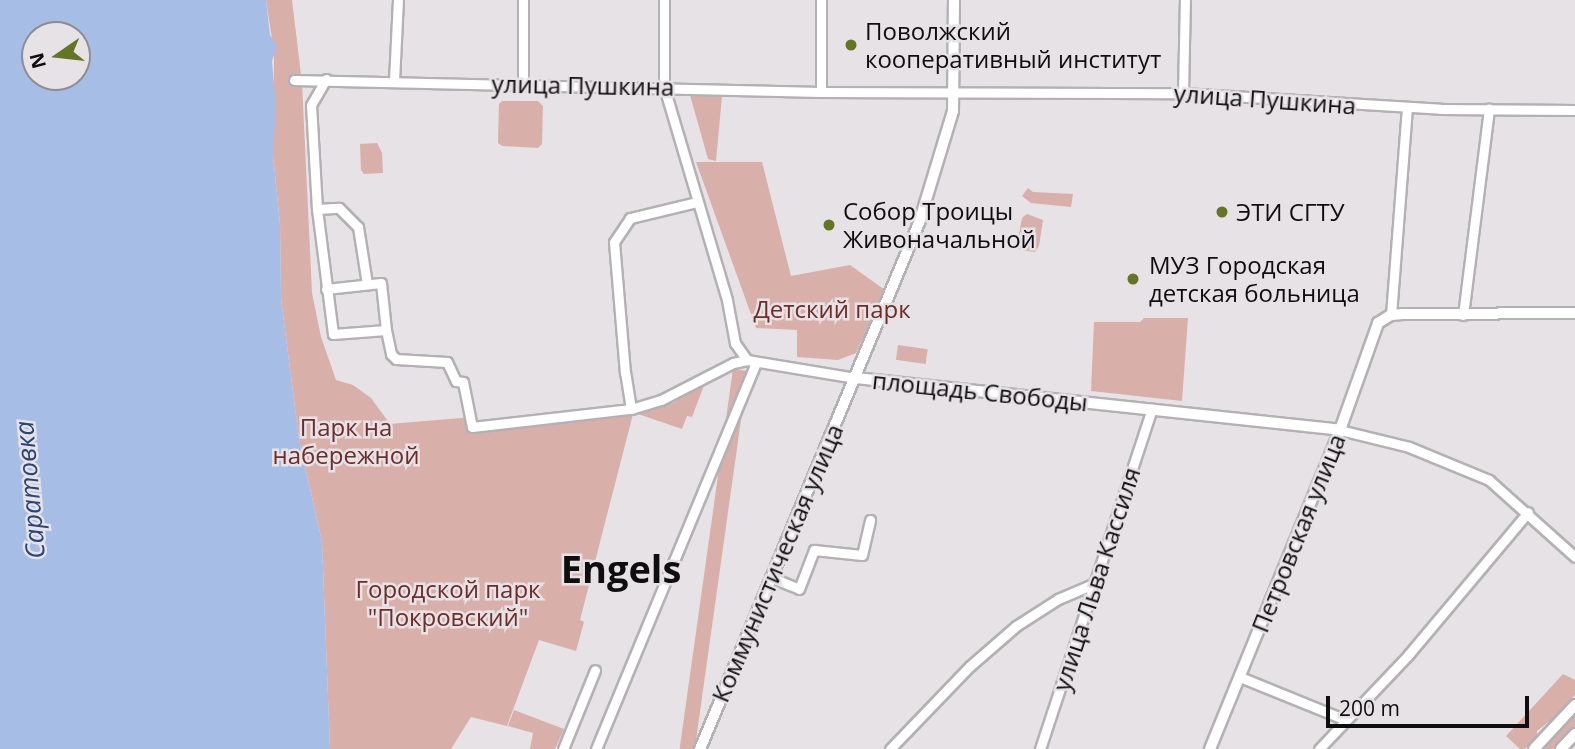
<!DOCTYPE html>
<meta charset="utf-8">
<style>
body{margin:0}
#map{position:relative;width:1575px;height:749px;overflow:hidden;background:#e6e2e6;font-family:"Open Sans",sans-serif}
div>[style]{position:absolute}
.green>*{inset:0;background:#d9afaa;transform-origin:0 0}
.water>*{inset:0;background:#a6bee6}
.roads{filter:drop-shadow(2px 0 #b4b1b4) drop-shadow(-2px 0 #b4b1b4) drop-shadow(0 2px #b4b1b4) drop-shadow(0 -2px #b4b1b4)}
.minor>*{height:9px;margin:-4.5px;padding:0 4.5px;transform-origin:4.5px;border-radius:4.5px;background:#fff}
.major>*{height:10px;margin:-5px;padding:0 5px;transform-origin:5px;border-radius:5px;background:#fff}
.dots>*{width:19px;height:19px;translate:-50% -50%;box-sizing:border-box;border:4px solid #e6e2e6;border-radius:50%}
span{translate:-50% -50%;white-space:nowrap;text-align:center;line-height:1.15;-webkit-text-stroke:5px #e6e2e6;paint-order:stroke}
.poi-label{font-size:24px;color:#0f0e0f}
.left{translate:0 -50%;text-align:left}
.street-label{font-size:24px;color:#0f0e0f}
.park-label{font-size:24px;color:#6e2d29}
.water-label{font-size:26px;color:#294679;font-style:italic}
.town-label{font-size:38px;color:#0f0e0f;font-weight:700}
.north{position:absolute;left:21px;top:21px;width:70px;height:70px;box-sizing:border-box;background:#e6e2e6;border:2px solid #908d90;border-radius:50%;rotate:256deg;font-size:19px;font-weight:700;line-height:28px;text-align:center;color:#0f0e0f}
.north::after{content:'';display:block;margin:auto;width:24px;height:32px;background:#647523;clip-path:polygon(50% 0,100% 100%,50% 72%,0 100%)}
.scale{position:absolute;left:1326px;top:696px;width:203px;height:32px;box-sizing:border-box;border:4px solid #0f0e0f;border-top:0;padding-left:9px;font-size:21px;line-height:24px;white-space:nowrap;color:#0f0e0f;-webkit-text-stroke:5px #e6e2e6;paint-order:stroke}
</style>
<div id="map">
<div class="green">
<i style="clip-path:polygon(266px 0,292px 0,302px 83px,312px 293px,321px 337px,336px 380px,353px 385px,371px 398px,390px 424px,473px 417px,475px 432px,633px 414px,580px 620px,584px 622px,576px 651px,539px 640px,507px 726px,471px 717px,451px 749px,330px 749px,322px 542px,299px 439px,281px 298px,280px 224px,273px 155px,274px 52px)"></i>
<i style="clip-path:polygon(690px 95px,722px 96px,716px 161px,708px 159px)"></i>
<i style="clip-path:polygon(502px 101px,538px 101px,543px 106px,542px 144px,538px 148px,502px 146px,498px 143px,499px 104px)"></i>
<i style="clip-path:polygon(377px 143px,382px 153px,383px 173px,364px 174px,361px 170px,360px 144px)"></i>
<i style="clip-path:polygon(696px 162px,762px 162px,791px 276px,850px 265px,885px 290px,856px 353px,838px 360px,797px 357px,797px 330px,756px 328px)"></i>
<i style="clip-path:polygon(1028px 188px,1033px 192px,1073px 194px,1071px 207px,1031px 203px,1022px 196px)"></i>
<i style="clip-path:polygon(1027px 214px,1043px 220px,1039px 246px,1035px 252px,1020px 250px,1017px 246px,1022px 218px)"></i>
<i style="clip-path:polygon(1144px 318px,1188px 318px,1182px 401px,1091px 391px,1094px 322px,1140px 322px)"></i>
<i style="left:898px;top:345px;width:30px;height:15px;rotate:8deg"></i>
<i style="left:733px;top:369px;width:15px;height:411px;rotate:8deg"></i>
<i style="clip-path:polygon(705px 383px,692px 417px,687px 416px,682px 429px,635px 413px,673px 403px)"></i>
<i style="clip-path:polygon(1563px 674px,1575px 680px,1575px 695px,1556px 716px,1537px 731px,1537px 736px,1525px 749px,1520px 749px,1506px 736px)"></i>
<i style="clip-path:polygon(514px 710px,564px 729px,555px 749px,530px 749px,533px 733px,508px 726px)"></i>
<i style="clip-path:polygon(1575px 712px,1575px 726px,1553px 749px,1539px 749px)"></i>
</div>
<div class="water">
<i style="clip-path:polygon(evenodd,0 0,266px 0,270px 35px,277px 46px,272px 61px,276px 107px,273px 155px,280px 224px,281px 298px,299px 439px,322px 542px,330px 749px,0 749px,0 0,35px 35px,77px 35px,77px 77px,35px 77px,35px 35px)"></i>
</div>
<div class="roads">
<div class="minor">
<i style="left:664px;top:0;width:87px;rotate:90deg"></i>
<i style="left:664px;top:87px;width:222px;rotate:73.5deg"></i>
<i style="left:727px;top:300px;width:44px;rotate:79.5deg"></i>
<i style="left:735px;top:343px;width:21px;rotate:55deg"></i>
<i style="left:326px;top:79px;width:30px;rotate:120deg"></i>
<i style="left:311px;top:105px;width:104px;rotate:86.7deg"></i>
<i style="left:317px;top:209px;width:126px;rotate:82.7deg"></i>
<i style="left:333px;top:334px;width:53px;rotate:-4.3deg"></i>
<i style="left:386px;top:330px;width:25px;rotate:78deg"></i>
<i style="left:391px;top:354px;width:7px;rotate:45deg"></i>
<i style="left:396px;top:359px;width:51px;rotate:3.4deg"></i>
<i style="left:447px;top:362px;width:21px;rotate:65deg"></i>
<i style="left:456px;top:381px;width:7px;rotate:8deg"></i>
<i style="left:463px;top:382px;width:46px;rotate:78.7deg"></i>
<i style="left:472px;top:427px;width:160px;rotate:-6.5deg"></i>
<i style="left:631px;top:409px;width:31px;rotate:-17deg"></i>
<i style="left:661px;top:400px;width:81px;rotate:-27.2deg"></i>
<i style="left:733px;top:363px;width:14px;rotate:-12deg"></i>
<i style="left:747px;top:360px;width:110px;rotate:9.4deg"></i>
<i style="left:294px;top:80px;width:527px;rotate:1.3deg"></i>
<i style="left:821px;top:92px;width:362px;rotate:0.2deg"></i>
<i style="left:1183px;top:93px;width:258px;rotate:3.5deg"></i>
<i style="left:1441px;top:109px;width:134px;rotate:0.4deg"></i>
<i style="left:394px;top:81px;width:81px;rotate:-87.2deg"></i>
<i style="left:523px;top:84px;width:84px;rotate:-90deg"></i>
<i style="left:821px;top:92px;width:92px;rotate:-90deg"></i>
<i style="left:1183px;top:93px;width:93px;rotate:-88.8deg"></i>
<i style="left:317px;top:209px;width:22px;rotate:-3deg"></i>
<i style="left:339px;top:208px;width:27px;rotate:45deg"></i>
<i style="left:358px;top:227px;width:58px;rotate:81deg"></i>
<i style="left:326px;top:289px;width:55px;rotate:-6.2deg"></i>
<i style="left:381px;top:283px;width:47px;rotate:83.9deg"></i>
<i style="left:1391px;top:315px;width:208px;rotate:-85.6deg"></i>
<i style="left:1463px;top:315px;width:208px;rotate:-82.8deg"></i>
<i style="left:631px;top:409px;width:36px;rotate:-99deg"></i>
<i style="left:625px;top:373px;width:131px;rotate:-94.8deg"></i>
<i style="left:614px;top:242px;width:29px;rotate:-56deg"></i>
<i style="left:630px;top:218px;width:69px;rotate:-13.4deg"></i>
<i style="left:1340px;top:430px;width:71px;rotate:13.8deg"></i>
<i style="left:1409px;top:447px;width:87px;rotate:22.4deg"></i>
<i style="left:1489px;top:480px;width:115px;rotate:41.8deg"></i>
<i style="left:770px;top:577px;width:31px;rotate:22deg"></i>
<i style="left:799px;top:589px;width:42px;rotate:-69deg"></i>
<i style="left:814px;top:550px;width:48px;rotate:5.9deg"></i>
<i style="left:862px;top:555px;width:36px;rotate:-77deg"></i>
<i style="left:1240px;top:677px;width:114px;rotate:22.1deg"></i>
<i style="left:563px;top:749px;width:85px;rotate:-67.9deg"></i>
<i style="left:596px;top:749px;width:418px;rotate:-67.5deg"></i>
<i style="left:890px;top:749px;width:115px;rotate:-46.1deg"></i>
<i style="left:970px;top:666px;width:61px;rotate:-41deg"></i>
<i style="left:1016px;top:626px;width:50px;rotate:-32.7deg"></i>
<i style="left:1058px;top:599px;width:39px;rotate:-23deg"></i>
<i style="left:1040px;top:749px;width:358px;rotate:-71.8deg"></i>
<i style="left:1319px;top:749px;width:131px;rotate:-46.5deg"></i>
<i style="left:1409px;top:654px;width:185px;rotate:-50deg"></i>
</div>
<div class="major">
<i style="left:856px;top:378px;width:487px;rotate:6.1deg"></i>
<i style="left:700px;top:749px;width:570px;rotate:-67.4deg"></i>
<i style="left:919px;top:223px;width:117px;rotate:-73.1deg"></i>
<i style="left:953px;top:111px;width:111px;rotate:-89.5deg"></i>
<i style="left:1210px;top:749px;width:344px;rotate:-67.8deg"></i>
<i style="left:1340px;top:430px;width:114px;rotate:-70.4deg"></i>
<i style="left:1378px;top:323px;width:15px;rotate:-32deg"></i>
<i style="left:1391px;top:315px;width:12px;rotate:-5deg"></i>
<i style="left:1403px;top:314px;width:172px;rotate:-0.3deg"></i>
<i style="left:1534px;top:749px;width:60px;rotate:-47deg"></i>
<i style="left:1561px;top:749px;width:21px;rotate:-47deg"></i>
</div>
</div>
<div class="dots">
<i style="left:851px;top:45px;background:#647523"></i>
<i style="left:1222px;top:212px;background:#647523"></i>
<i style="left:829px;top:225px;background:#647523"></i>
<i style="left:1133px;top:279px;background:#647523"></i>
</div>
<div class="poi-label">
<span class="left" style="left:865px;top:45px">Поволжский<br>кооперативный институт</span>
<span class="left" style="left:843px;top:225px">Собор Троицы<br>Живоначальной</span>
<span class="left" style="left:1236px;top:212px">ЭТИ СГТУ</span>
<span class="left" style="left:1149px;top:279px">МУЗ Городская<br>детская больница</span>
</div>
<div class="street-label">
<span style="left:583px;top:85px;rotate:1deg">улица Пушкина</span>
<span style="left:1265px;top:99px;rotate:4deg">улица Пушкина</span>
<span style="left:980px;top:391px;rotate:6deg">площадь Свободы</span>
<span style="left:1298px;top:533px;rotate:-68deg">Петровская улица</span>
<span style="left:777px;top:563px;rotate:-67deg">Коммунистическая улица</span>
<span style="left:1096px;top:579px;rotate:-72deg">улица Льва Кассиля</span>
</div>
<div class="park-label">
<span style="left:832px;top:309px">Детский парк</span>
<span style="left:346px;top:441px">Парк на<br>набережной</span>
<span style="left:448px;top:603px">Городской парк<br>"Покровский"</span>
</div>
<div class="water-label">
<span style="left:30px;top:490px;rotate:-95deg">Саратовка</span>
</div>
<div class="town-label">
<span style="left:621px;top:569px">Engels</span>
</div>
<div class="north">N</div>
<div class="scale">200 m</div>
</div>
